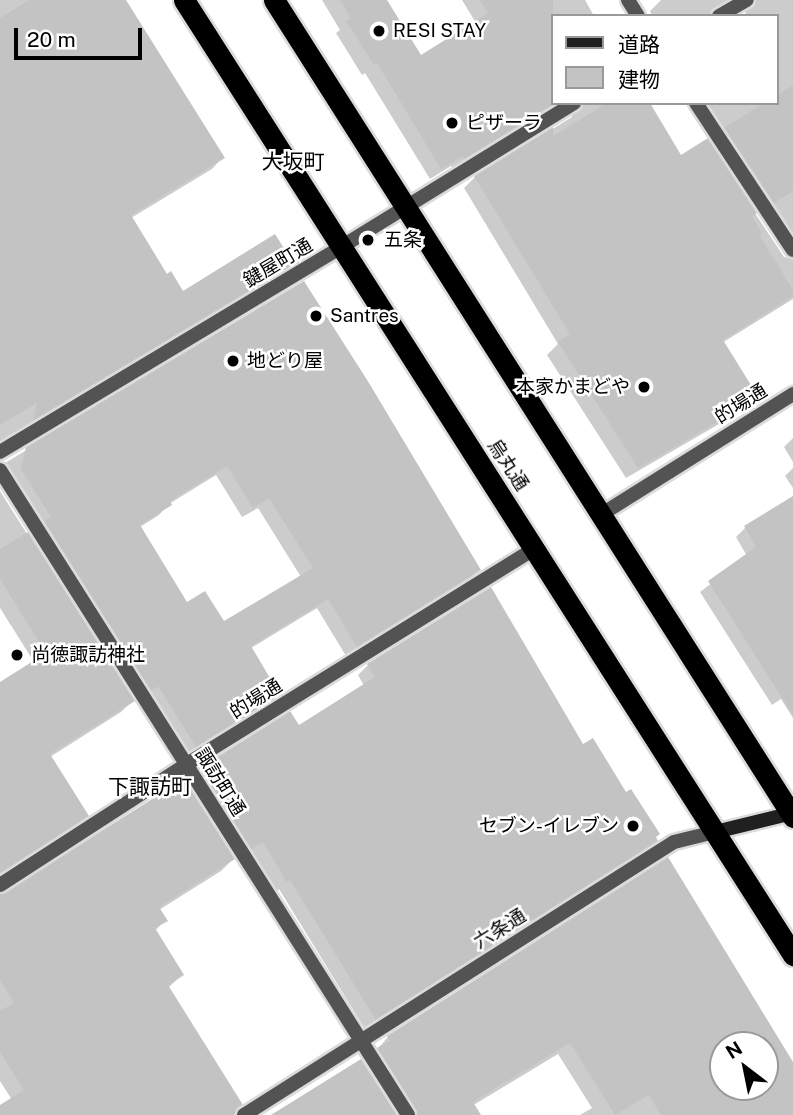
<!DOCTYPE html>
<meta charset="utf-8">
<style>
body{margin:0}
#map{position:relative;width:793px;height:1115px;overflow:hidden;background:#fff;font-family:"Public Sans","Noto Sans JP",sans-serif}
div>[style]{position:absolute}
.shadow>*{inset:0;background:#0003}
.building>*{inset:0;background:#c3c3c3}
.roads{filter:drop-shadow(2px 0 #dbdbdb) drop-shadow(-2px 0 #dbdbdb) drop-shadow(0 2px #dbdbdb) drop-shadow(0 -2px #dbdbdb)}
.lane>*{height:14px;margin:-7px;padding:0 7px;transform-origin:7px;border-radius:7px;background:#535353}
.street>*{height:14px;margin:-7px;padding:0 7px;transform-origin:7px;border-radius:7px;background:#535353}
.secondary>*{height:14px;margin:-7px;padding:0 7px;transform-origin:7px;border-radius:7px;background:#202020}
.highway>*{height:21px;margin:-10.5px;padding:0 10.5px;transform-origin:10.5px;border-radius:10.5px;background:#000}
.dots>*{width:19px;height:19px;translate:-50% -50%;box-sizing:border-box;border:4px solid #fff;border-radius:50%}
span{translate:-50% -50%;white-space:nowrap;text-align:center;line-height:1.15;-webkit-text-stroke:5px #fff;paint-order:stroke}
.poi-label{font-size:19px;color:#000}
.left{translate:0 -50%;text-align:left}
.right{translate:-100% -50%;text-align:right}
.street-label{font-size:19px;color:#000}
.neighbourhood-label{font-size:21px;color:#000}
.legend{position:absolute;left:551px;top:14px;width:228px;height:91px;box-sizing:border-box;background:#fff;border:2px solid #999;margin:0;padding:9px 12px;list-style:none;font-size:21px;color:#000}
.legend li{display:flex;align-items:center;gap:14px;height:35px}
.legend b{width:35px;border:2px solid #999}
.north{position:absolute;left:709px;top:1031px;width:70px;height:70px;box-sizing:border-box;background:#fff;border:2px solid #999;border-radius:50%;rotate:328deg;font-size:19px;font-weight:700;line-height:28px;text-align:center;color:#000}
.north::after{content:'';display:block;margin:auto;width:24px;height:32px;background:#000;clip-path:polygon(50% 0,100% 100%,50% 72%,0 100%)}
.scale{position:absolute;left:14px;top:28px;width:128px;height:32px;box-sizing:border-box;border:4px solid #000;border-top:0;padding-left:9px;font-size:21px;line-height:24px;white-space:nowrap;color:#000;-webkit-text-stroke:5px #fff;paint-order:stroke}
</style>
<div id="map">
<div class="shadow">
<i style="clip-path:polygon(0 0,124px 0,223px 157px,212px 169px,131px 218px,167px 276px,183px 293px,291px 264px,280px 275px,0 446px)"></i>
<i style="clip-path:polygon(322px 0,385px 0,421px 57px,476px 23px,462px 0,585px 0,594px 16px,553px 16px,553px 103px,648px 103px,681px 157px,707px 141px,784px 257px,792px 259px,714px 141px,724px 131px,707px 103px,777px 103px,777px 16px,742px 16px,746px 13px,741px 3px,729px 2px,708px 16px,652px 16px,650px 11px,661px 0,793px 0,793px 299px,722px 343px,756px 398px,745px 409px,626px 478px,547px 355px,558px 344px,464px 188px,475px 177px,572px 117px,571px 108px,556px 105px,453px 169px,451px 166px,430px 179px,365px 73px,362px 75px,336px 33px,340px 30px)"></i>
<i style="clip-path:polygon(evenodd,303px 283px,479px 570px,468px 580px,346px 656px,317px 608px,251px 648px,278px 694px,268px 705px,185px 756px,0 466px,303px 283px,216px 475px,242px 517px,258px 508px,301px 577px,223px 624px,186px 605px,140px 527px,159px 515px,169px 504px,216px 475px)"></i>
<i style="clip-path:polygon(793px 438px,793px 462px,784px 447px)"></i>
<i style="clip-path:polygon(793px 468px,793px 488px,785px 476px)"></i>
<i style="clip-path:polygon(0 491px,132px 701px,121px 712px,50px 757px,87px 816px,75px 827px,0 876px,0 684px,34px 662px,0 608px)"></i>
<i style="clip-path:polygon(793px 498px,793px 718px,781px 699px,772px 705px,700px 592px,747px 556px,736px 537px,745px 528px)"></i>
<i style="clip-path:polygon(368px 665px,583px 746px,656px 840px,646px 851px,365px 1029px,279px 889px,277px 891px,252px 851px,240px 858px,191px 780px,201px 770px,298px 727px,364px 686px,358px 675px)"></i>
<i style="clip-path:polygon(233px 859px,221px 871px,159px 910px,165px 920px,155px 931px,182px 975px,168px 988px,234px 1115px,0 1115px,0 1107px,12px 1100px,0 1081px,0 894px)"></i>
<i style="clip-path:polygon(evenodd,668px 859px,793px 1064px,793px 1115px,580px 1115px,592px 1108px,558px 1054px,457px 1115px,401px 1115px,367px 1061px,388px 1037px,668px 859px,723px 1045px,765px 1045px,765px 1087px,723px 1087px,723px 1045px)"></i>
</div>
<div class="building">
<i style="clip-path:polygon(29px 0,126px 0,225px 158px,131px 215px,167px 274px,171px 271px,183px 291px,275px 234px,294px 264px,33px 421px,37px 403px,0 425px,0 18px)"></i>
<i style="clip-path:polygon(340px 0,387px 0,421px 55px,488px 13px,480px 0,553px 0,553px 105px,464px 159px,463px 156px,441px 169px,377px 63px,374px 65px,346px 21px,351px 18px)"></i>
<i style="clip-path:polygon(793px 85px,793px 191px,774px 203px,724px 128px,764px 103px,777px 103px,777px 95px)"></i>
<i style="clip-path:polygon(607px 103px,650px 103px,681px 155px,708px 138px,757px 213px,752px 217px,762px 233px,759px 235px,793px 290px,793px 296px,723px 340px,759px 398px,638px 468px,558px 342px,570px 334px,474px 176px,553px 127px,553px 136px)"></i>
<i style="clip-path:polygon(evenodd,304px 281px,369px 383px,481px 570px,357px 647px,328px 599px,251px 646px,280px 695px,196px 747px,158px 686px,151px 691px,44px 521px,51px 517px,21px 469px,26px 447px,304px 281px,227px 466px,253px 508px,269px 498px,313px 568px,224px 621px,205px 591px,187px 602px,140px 525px,172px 505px,170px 501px,227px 466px)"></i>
<i style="clip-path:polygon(793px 496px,793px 715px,708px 581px,756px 547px,744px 526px)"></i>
<i style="clip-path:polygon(28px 532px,135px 701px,50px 754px,89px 816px,0 874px,0 682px,46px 653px,0 579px,0 549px)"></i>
<i style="clip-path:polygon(491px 587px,583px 744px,593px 738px,626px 792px,631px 789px,660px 834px,656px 837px,658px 841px,376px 1020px,290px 880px,287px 882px,263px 842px,251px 849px,200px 768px,290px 711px,299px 725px,375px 677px,367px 664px)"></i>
<i style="clip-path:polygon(184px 779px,235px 859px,159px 907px,168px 921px,155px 928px,184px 975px,168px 985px,243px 1105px,234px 1115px,0 1115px,0 1105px,24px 1090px,0 1052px,0 1011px,14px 1003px,0 980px,0 895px)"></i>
<i style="clip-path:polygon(evenodd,668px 857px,793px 1062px,793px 1115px,661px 1115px,649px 1095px,615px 1115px,570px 1043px,473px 1102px,481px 1115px,418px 1115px,377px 1048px,390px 1041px,387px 1036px,668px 857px,723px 1045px,765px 1045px,765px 1087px,723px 1087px,723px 1045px)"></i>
<i style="clip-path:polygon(361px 1059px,397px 1115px,271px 1115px)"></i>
</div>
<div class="roads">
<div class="lane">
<i style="left:719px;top:16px;width:32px;rotate:-30deg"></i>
<i style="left:341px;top:247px;width:274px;rotate:-31.7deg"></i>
<i style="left:602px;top:514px;width:226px;rotate:-32.1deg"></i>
</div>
<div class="street">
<i style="left:628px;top:0;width:19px;rotate:58deg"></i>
<i style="left:696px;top:103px;width:176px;rotate:56.6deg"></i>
<i style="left:0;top:452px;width:398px;rotate:-31deg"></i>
<i style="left:0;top:470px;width:763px;rotate:57.68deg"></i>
<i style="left:0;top:885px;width:223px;rotate:-32.9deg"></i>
<i style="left:187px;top:764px;width:410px;rotate:-31.8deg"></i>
<i style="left:244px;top:1115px;width:509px;rotate:-32.41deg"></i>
<i style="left:674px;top:842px;width:42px;rotate:-13.7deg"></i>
</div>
<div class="secondary">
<i style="left:715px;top:832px;width:80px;rotate:-13.7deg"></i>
</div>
<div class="highway">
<i style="left:184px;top:0;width:1133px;rotate:57.47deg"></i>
<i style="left:274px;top:0;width:968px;rotate:57.57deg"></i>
</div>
</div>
<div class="dots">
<i style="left:379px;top:31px;background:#000"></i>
<i style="left:452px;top:123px;background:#000"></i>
<i style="left:368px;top:240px;background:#000"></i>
<i style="left:316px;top:316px;background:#000"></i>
<i style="left:233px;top:361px;background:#000"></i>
<i style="left:644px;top:387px;background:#000"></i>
<i style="left:17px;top:655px;background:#000"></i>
<i style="left:633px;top:826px;background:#000"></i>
</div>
<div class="poi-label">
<span class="left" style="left:393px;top:31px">RESI STAY</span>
<span class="left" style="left:466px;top:123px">ピザーラ</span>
<span class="left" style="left:384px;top:240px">五条</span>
<span class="left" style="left:330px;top:316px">Santres</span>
<span class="left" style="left:247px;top:361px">地どり屋</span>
<span class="right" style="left:630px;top:387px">本家かまどや</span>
<span class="left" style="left:31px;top:655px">尚徳諏訪神社</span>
<span class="right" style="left:619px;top:826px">セブン-イレブン</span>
</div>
<div class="street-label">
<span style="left:278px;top:263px;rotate:-31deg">鍵屋町通</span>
<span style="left:741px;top:404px;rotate:-32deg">的場通</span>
<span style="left:508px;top:465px;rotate:57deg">烏丸通</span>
<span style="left:256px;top:699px;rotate:-32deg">的場通</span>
<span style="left:220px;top:782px;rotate:58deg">諏訪町通</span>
<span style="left:500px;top:929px;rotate:-32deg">六条通</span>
</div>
<div class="neighbourhood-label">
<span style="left:293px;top:162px">大坂町</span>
<span style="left:150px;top:787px">下諏訪町</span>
</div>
<ul class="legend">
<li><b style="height:9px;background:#202020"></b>道路</li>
<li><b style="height:19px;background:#c3c3c3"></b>建物</li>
</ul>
<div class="north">N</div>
<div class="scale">20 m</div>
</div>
